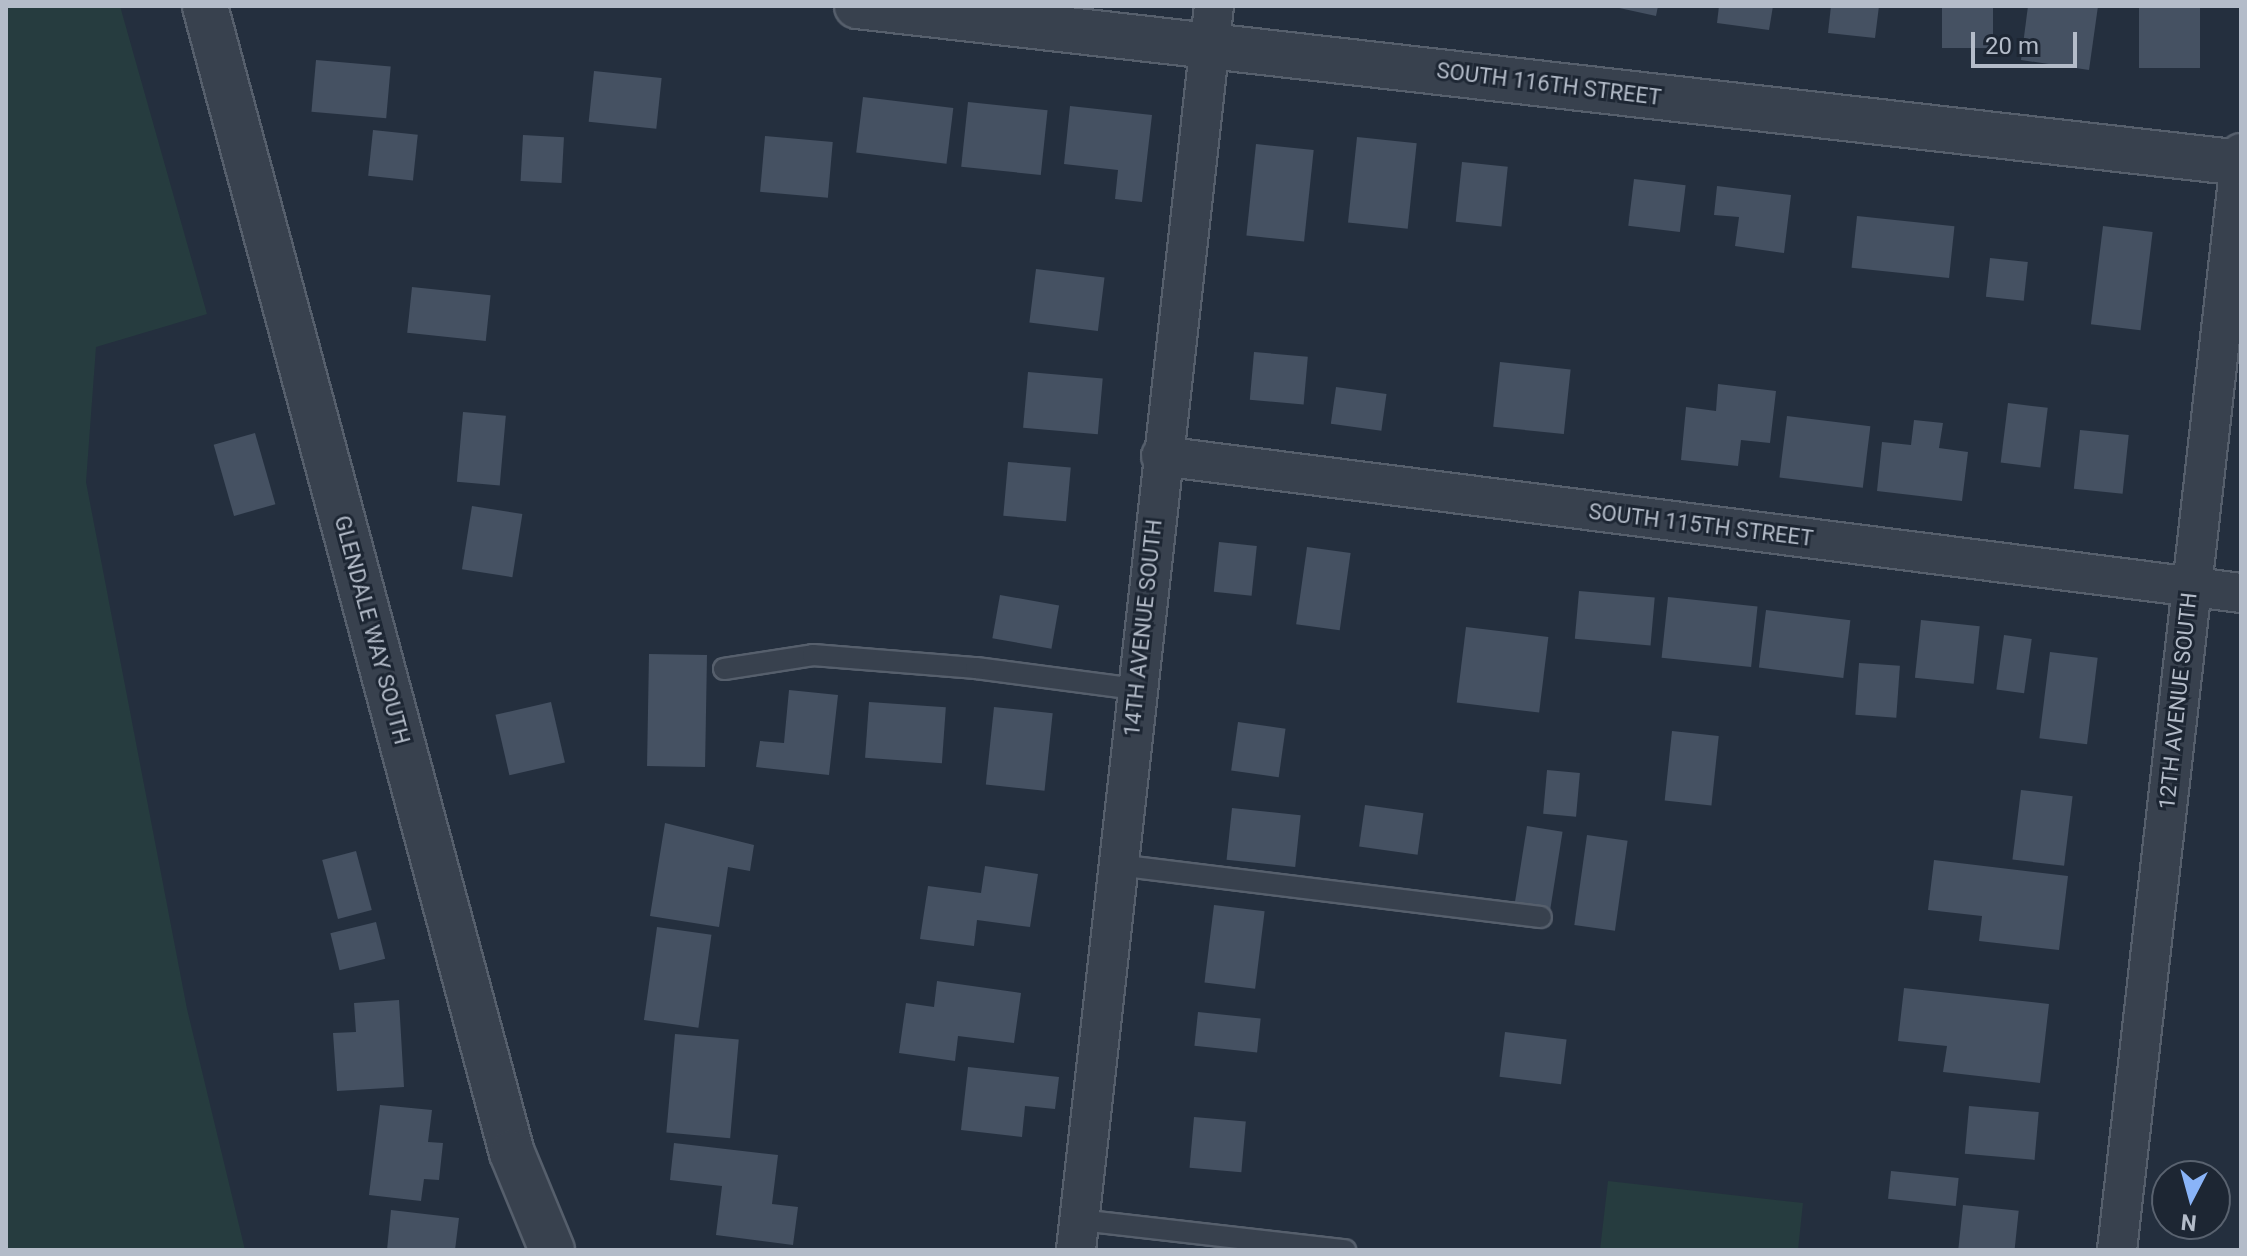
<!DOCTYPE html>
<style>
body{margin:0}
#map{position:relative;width:2247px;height:1256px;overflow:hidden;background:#242f3e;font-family:Roboto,sans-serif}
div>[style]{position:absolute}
.green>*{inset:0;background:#263c3f}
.building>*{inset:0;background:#455162;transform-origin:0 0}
.roads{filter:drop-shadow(2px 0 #565f6c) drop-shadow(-2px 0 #565f6c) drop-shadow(0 2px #565f6c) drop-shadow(0 -2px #565f6c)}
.service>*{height:20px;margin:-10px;padding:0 10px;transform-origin:10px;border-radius:10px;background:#38414e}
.minor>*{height:38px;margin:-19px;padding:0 19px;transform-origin:19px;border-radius:19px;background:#38414e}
.tertiary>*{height:44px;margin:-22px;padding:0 22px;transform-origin:22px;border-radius:22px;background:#38414e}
span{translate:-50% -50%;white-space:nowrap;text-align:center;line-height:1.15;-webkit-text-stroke:6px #1d2633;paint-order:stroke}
.street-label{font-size:22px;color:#b4bcc9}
.frame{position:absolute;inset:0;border:8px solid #b4bcc9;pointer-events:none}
.north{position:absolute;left:2151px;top:1160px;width:80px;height:80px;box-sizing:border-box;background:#1d2633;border:2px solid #59626f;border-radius:50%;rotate:186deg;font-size:22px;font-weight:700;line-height:32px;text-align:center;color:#b4bcc9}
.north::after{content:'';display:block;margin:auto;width:28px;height:36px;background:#8ab4f8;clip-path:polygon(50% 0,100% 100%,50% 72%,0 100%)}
.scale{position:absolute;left:1971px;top:32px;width:106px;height:36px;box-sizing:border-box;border:4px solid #b4bcc9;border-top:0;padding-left:10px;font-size:24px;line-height:28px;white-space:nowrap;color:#b4bcc9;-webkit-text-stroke:6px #1d2633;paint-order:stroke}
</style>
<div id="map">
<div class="green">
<i style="clip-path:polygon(6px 6px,120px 6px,207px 314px,96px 347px,86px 482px,187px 1009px,245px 1250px,6px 1250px)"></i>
<i style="clip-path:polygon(1608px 1181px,1803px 1203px,1798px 1250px,1600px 1250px)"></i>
</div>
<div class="building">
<i style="clip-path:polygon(1610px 6px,1658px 6px,1656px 16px)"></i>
<i style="clip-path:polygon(1719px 6px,1773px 6px,1769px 30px,1717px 23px)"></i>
<i style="clip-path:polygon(1831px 6px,1879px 6px,1875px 38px,1828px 33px)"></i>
<i style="left:1942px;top:6px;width:51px;height:42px"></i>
<i style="clip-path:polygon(2028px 6px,2098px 6px,2089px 70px,2021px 60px)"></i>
<i style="left:2139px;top:6px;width:61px;height:62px"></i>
<i style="left:316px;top:60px;width:75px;height:52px;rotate:5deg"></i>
<i style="left:594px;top:71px;width:68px;height:51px;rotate:6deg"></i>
<i style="left:863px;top:97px;width:91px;height:56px;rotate:7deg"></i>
<i style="left:968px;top:102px;width:80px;height:65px;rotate:6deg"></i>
<i style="clip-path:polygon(1070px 106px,1152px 115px,1142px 202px,1115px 199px,1118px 170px,1064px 164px)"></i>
<i style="left:373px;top:130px;width:45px;height:46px;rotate:6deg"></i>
<i style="left:523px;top:135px;width:41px;height:46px;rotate:3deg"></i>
<i style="left:765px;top:136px;width:68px;height:56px;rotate:5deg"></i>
<i style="left:1357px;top:137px;width:60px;height:86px;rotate:6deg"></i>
<i style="left:1256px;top:144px;width:58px;height:92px;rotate:6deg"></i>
<i style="left:1462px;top:162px;width:46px;height:60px;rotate:6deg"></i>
<i style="left:1634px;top:179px;width:52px;height:47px;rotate:7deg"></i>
<i style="clip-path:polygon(1717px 186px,1791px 195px,1784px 253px,1735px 246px,1739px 217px,1714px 215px)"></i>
<i style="left:1857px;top:216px;width:98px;height:52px;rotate:6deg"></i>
<i style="left:2103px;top:226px;width:50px;height:99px;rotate:7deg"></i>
<i style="left:1990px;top:258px;width:38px;height:39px;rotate:6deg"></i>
<i style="left:1036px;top:269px;width:69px;height:54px;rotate:7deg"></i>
<i style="left:412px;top:287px;width:79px;height:46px;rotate:6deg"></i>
<i style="left:1254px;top:352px;width:54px;height:48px;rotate:5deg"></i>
<i style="left:1500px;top:362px;width:71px;height:65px;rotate:6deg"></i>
<i style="left:1028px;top:372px;width:75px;height:56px;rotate:5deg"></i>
<i style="clip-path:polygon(1718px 384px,1776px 391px,1770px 443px,1741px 440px,1738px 466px,1681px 460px,1686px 407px,1716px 411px)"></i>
<i style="left:1336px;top:387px;width:51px;height:37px;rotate:8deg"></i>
<i style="left:2008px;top:403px;width:40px;height:60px;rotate:7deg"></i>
<i style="left:463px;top:412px;width:43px;height:70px;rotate:5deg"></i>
<i style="left:1787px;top:416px;width:84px;height:62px;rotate:7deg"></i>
<i style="clip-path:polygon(1914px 420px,1943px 423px,1939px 448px,1968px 452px,1962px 501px,1877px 491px,1882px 442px,1911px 445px)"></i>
<i style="left:2080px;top:430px;width:49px;height:59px;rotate:6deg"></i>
<i style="left:255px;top:433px;width:74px;height:43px;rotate:74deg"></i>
<i style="left:1008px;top:462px;width:63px;height:54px;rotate:5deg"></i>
<i style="left:472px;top:506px;width:51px;height:64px;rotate:9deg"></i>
<i style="left:1219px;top:542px;width:38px;height:50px;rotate:6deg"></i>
<i style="left:1307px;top:547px;width:44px;height:78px;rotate:8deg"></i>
<i style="left:1579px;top:591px;width:76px;height:48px;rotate:5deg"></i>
<i style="left:1000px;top:595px;width:60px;height:44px;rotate:10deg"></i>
<i style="left:1668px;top:597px;width:90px;height:61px;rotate:6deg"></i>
<i style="left:1766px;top:610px;width:85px;height:58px;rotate:7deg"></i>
<i style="left:1921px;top:620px;width:59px;height:58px;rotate:6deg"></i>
<i style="left:1466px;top:627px;width:83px;height:76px;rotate:7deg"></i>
<i style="left:2004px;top:635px;width:28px;height:55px;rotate:8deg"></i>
<i style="left:2050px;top:652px;width:48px;height:87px;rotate:7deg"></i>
<i style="left:649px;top:654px;width:58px;height:112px;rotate:1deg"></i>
<i style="left:1859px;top:663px;width:41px;height:52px;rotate:4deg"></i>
<i style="clip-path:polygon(789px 690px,838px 695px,829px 775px,756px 767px,760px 741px,784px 743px)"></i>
<i style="left:551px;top:702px;width:62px;height:57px;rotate:77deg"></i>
<i style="left:869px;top:702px;width:77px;height:56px;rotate:4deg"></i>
<i style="left:994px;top:707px;width:59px;height:78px;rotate:6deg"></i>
<i style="left:1238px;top:722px;width:48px;height:49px;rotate:8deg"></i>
<i style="left:1672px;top:731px;width:47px;height:70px;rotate:6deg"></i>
<i style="left:1547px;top:770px;width:33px;height:44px;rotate:5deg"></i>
<i style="left:2021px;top:790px;width:52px;height:70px;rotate:7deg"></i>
<i style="left:1365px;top:805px;width:59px;height:42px;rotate:8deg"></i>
<i style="left:1232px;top:808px;width:69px;height:52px;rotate:6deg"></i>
<i style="clip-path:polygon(665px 823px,754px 845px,750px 871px,728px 867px,719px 927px,650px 916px)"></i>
<i style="left:1527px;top:826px;width:36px;height:80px;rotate:9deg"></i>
<i style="left:1587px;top:835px;width:41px;height:91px;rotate:8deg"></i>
<i style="left:356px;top:851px;width:61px;height:35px;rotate:75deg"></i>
<i style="clip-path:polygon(1934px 860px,2068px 876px,2059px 950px,1979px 941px,1982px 916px,1928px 910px)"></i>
<i style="clip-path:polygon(985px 866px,1038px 874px,1030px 927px,977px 920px,974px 946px,920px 939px,928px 886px,981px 893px)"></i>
<i style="left:1214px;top:905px;width:51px;height:78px;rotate:7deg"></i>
<i style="left:376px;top:922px;width:38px;height:47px;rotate:76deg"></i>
<i style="left:657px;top:927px;width:55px;height:94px;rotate:8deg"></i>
<i style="clip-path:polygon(937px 981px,1021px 993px,1014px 1043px,958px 1036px,955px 1061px,899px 1053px,906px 1003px,934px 1007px)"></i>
<i style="clip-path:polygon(1904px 988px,2049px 1004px,2040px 1083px,1943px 1072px,1947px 1046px,1898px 1041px)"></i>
<i style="clip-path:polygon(399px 1000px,404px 1087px,337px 1091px,333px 1033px,356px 1032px,354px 1003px)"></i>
<i style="left:1198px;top:1012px;width:63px;height:34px;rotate:6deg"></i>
<i style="left:1505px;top:1032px;width:62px;height:45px;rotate:7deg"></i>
<i style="left:675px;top:1034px;width:64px;height:99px;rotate:5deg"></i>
<i style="clip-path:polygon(968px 1067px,1059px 1077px,1055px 1109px,1025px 1106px,1022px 1137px,961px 1130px)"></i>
<i style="clip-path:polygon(380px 1105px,432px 1110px,428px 1142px,443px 1143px,439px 1180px,424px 1179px,421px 1201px,369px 1195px)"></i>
<i style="left:1969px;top:1106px;width:70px;height:48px;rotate:5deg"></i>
<i style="left:1194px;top:1117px;width:52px;height:51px;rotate:5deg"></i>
<i style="clip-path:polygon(674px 1143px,778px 1155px,772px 1204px,798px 1207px,793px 1245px,716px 1235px,722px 1186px,670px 1180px)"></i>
<i style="left:1891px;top:1171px;width:68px;height:28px;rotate:6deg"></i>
<i style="left:1963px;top:1205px;width:56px;height:45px;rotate:6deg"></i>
<i style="clip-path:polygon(391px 1210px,459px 1218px,455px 1250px,387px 1250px)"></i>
</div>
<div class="roads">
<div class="service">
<i style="left:724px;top:669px;width:90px;rotate:-8.9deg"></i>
<i style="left:813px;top:655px;width:164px;rotate:4.6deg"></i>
<i style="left:976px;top:668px;width:161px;rotate:7.5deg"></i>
<i style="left:1117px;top:865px;width:427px;rotate:7deg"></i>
<i style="left:1080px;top:1220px;width:267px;rotate:6.5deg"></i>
</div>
<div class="minor">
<i style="left:1161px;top:456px;width:1089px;rotate:7.23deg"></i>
<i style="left:1076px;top:1250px;width:1252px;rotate:-83.67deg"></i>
<i style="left:2117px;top:1250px;width:1104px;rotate:-83.55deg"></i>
</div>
<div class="tertiary">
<i style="left:205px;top:6px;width:1187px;rotate:75.02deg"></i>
<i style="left:512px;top:1153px;width:105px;rotate:67.6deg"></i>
<i style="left:857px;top:6px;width:1393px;rotate:6.47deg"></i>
</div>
</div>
<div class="street-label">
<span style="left:1549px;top:84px;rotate:7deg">SOUTH 116TH STREET</span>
<span style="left:1701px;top:525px;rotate:7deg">SOUTH 115TH STREET</span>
<span style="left:1143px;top:628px;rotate:-84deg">14TH AVENUE SOUTH</span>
<span style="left:372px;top:630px;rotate:75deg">GLENDALE WAY SOUTH</span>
<span style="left:2178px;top:701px;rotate:-84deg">12TH AVENUE SOUTH</span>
</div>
<div class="frame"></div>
<div class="north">N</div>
<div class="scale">20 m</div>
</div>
